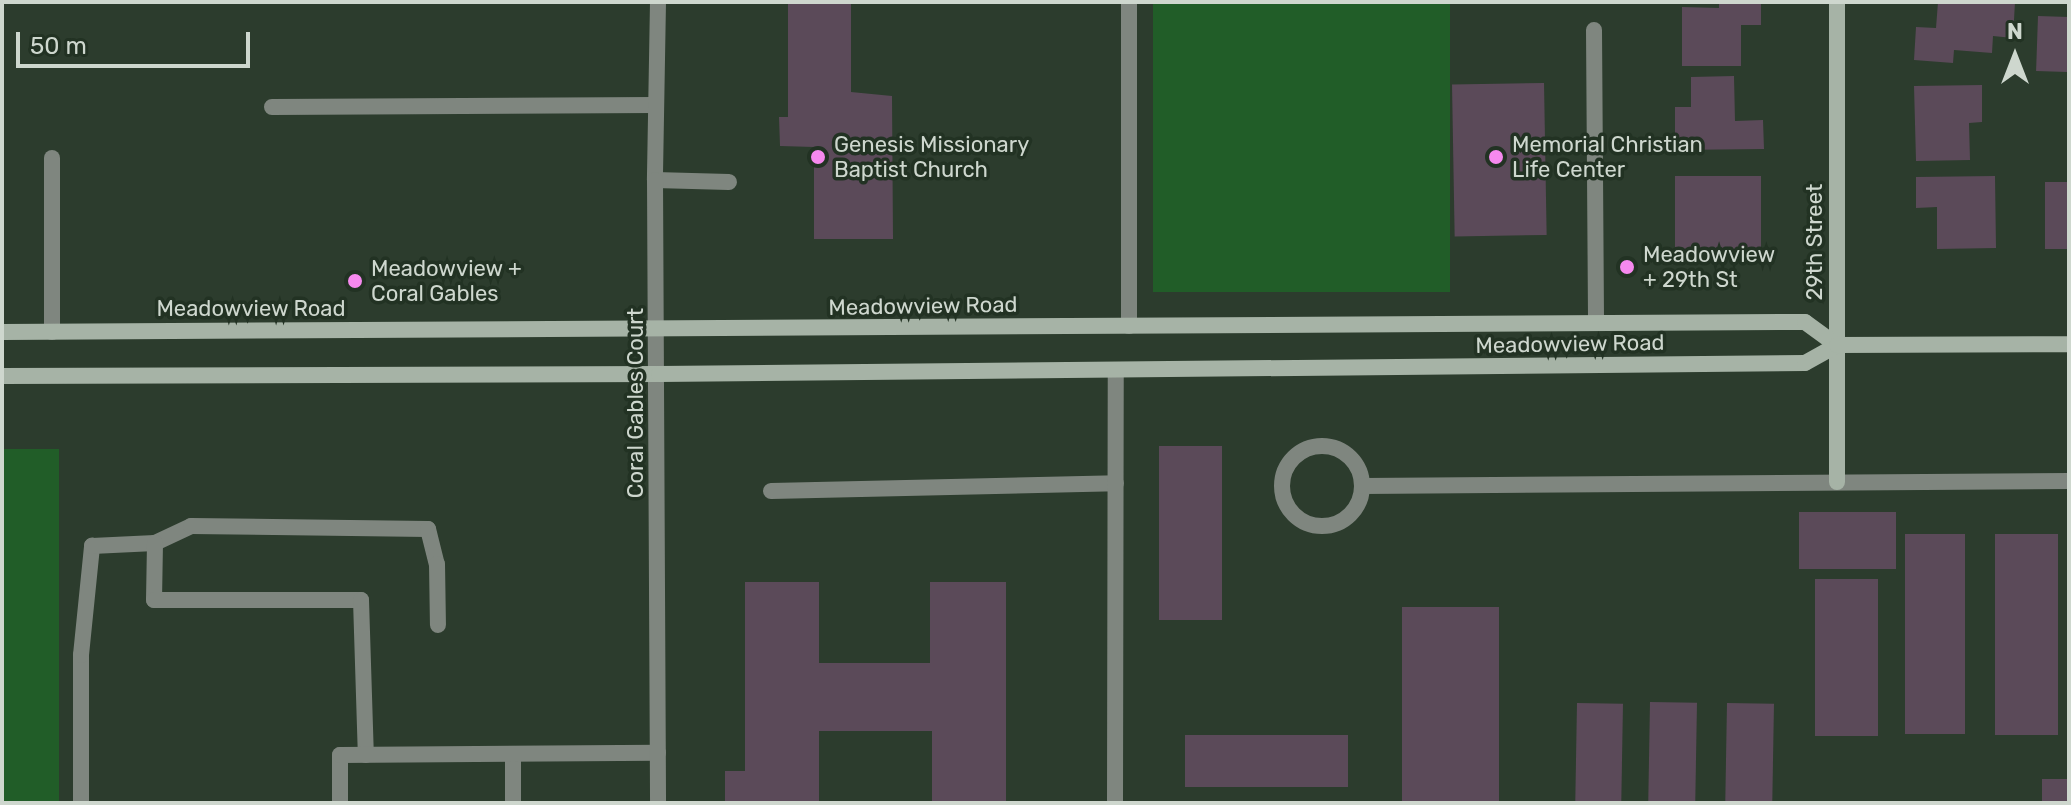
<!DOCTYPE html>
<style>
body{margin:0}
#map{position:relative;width:2071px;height:805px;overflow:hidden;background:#2c3c2d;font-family:Rubik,sans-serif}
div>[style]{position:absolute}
.green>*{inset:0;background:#215d28;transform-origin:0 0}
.building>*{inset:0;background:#5b4a59;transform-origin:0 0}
.lane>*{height:16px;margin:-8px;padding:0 8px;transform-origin:8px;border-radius:8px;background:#7f867f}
.lane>.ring{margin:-8px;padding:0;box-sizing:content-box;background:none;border:16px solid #7f867f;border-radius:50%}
.street>*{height:16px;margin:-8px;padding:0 8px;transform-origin:8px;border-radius:8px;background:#7f867f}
.secondary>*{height:16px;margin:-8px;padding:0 8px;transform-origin:8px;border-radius:8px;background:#a6b3a6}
.dots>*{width:22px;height:22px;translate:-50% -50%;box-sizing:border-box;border:4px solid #223223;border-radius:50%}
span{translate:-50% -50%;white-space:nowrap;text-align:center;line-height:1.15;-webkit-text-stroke:7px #223223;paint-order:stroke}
.poi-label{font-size:22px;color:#ced7ce}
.left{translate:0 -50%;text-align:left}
.street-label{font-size:22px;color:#ced7ce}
.frame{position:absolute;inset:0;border:4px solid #ced7ce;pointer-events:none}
.north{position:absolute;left:1975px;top:16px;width:80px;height:80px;-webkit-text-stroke:6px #223223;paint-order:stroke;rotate:0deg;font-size:22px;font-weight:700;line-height:32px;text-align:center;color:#ced7ce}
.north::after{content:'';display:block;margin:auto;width:28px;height:36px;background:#ced7ce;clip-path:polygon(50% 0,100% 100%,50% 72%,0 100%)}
.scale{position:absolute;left:16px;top:32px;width:234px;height:36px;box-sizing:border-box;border:4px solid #ced7ce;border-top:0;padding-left:10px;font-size:24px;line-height:28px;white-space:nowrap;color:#ced7ce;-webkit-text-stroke:6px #223223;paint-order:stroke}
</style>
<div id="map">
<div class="green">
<i style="left:1153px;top:2px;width:297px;height:290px"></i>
<i style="left:2px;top:449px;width:57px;height:354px"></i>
</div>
<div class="building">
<i style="clip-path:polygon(788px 2px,851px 2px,851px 92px,892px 96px,893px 239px,814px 239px,814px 147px,780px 146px,779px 117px,788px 117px)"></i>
<i style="clip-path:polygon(1719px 2px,1761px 2px,1761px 25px,1741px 25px,1741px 66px,1682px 66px,1682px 7px,1719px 8px)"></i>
<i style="clip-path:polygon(1938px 2px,2015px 2px,2013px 38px,1993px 36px,1992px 53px,1954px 50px,1953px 63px,1914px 60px,1916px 27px,1936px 28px)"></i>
<i style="left:2038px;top:16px;width:31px;height:55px;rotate:2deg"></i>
<i style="clip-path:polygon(1734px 76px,1735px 121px,1763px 120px,1764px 149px,1675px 150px,1675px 107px,1691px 107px,1691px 77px)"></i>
<i style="left:1544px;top:83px;width:152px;height:92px;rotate:89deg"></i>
<i style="clip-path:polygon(1982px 85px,1982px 122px,1969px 123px,1970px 160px,1916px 161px,1914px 86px)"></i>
<i style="left:1675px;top:176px;width:86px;height:76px"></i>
<i style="clip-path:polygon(1995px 176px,1996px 248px,1937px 249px,1937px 207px,1916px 208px,1916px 177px)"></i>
<i style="left:2045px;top:182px;width:24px;height:67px"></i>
<i style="left:1159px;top:446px;width:63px;height:174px"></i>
<i style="left:1799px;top:512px;width:97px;height:57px"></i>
<i style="left:1905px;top:534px;width:60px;height:200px"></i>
<i style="left:1995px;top:534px;width:63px;height:201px"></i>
<i style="left:1815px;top:579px;width:63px;height:157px"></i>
<i style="clip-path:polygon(745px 582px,819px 582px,819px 663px,930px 663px,930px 582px,1006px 582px,1006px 803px,932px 803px,932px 731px,819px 731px,819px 803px,725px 803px,725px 771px,745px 771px)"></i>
<i style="left:1402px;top:607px;width:97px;height:196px"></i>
<i style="left:1650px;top:702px;width:47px;height:101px;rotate:1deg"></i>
<i style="left:1577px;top:703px;width:46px;height:100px;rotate:1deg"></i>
<i style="left:1727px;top:703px;width:47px;height:100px;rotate:1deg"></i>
<i style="left:1348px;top:735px;width:52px;height:163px;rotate:90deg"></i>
<i style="left:2042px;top:779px;width:27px;height:24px"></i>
</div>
<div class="lane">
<i style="left:1594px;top:30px;width:293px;rotate:89.6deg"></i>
<i style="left:272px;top:107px;width:383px;rotate:-0.3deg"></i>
<i style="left:52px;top:158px;width:174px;rotate:90deg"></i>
<i style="left:655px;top:180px;width:74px;rotate:1.5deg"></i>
<i style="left:1129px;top:326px;width:324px;rotate:-90deg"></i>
<i class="ring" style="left:1282px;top:446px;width:64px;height:64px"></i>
<i style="left:1363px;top:486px;width:706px;rotate:-0.41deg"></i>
<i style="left:771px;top:491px;width:345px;rotate:-1.3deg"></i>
<i style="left:155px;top:543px;width:40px;rotate:-25deg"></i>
<i style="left:191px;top:526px;width:237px;rotate:0.7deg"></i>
<i style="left:428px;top:529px;width:36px;rotate:76deg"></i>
<i style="left:437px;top:564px;width:61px;rotate:89.1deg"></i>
<i style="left:513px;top:754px;width:49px;rotate:90deg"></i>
<i style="left:81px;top:803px;width:148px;rotate:-90deg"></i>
<i style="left:81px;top:655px;width:110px;rotate:-84.2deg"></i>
<i style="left:92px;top:546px;width:63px;rotate:-2.7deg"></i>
<i style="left:155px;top:543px;width:57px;rotate:91deg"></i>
<i style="left:154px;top:600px;width:207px"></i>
<i style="left:361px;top:600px;width:155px;rotate:88.2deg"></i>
<i style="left:340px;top:803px;width:48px;rotate:-90deg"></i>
<i style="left:340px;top:755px;width:318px;rotate:-0.4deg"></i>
<i style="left:1115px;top:803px;width:433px;rotate:-89.9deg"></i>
</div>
<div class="street">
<i style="left:658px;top:2px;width:178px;rotate:91deg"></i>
<i style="left:655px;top:180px;width:623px;rotate:89.72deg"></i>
</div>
<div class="secondary">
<i style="left:1837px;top:2px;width:480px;rotate:90deg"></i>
<i style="left:2px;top:332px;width:1803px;rotate:-0.32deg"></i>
<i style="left:1805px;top:322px;width:39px;rotate:36deg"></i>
<i style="left:2px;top:376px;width:657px;rotate:-0.17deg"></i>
<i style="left:659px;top:374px;width:1146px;rotate:-0.55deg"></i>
<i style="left:1805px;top:363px;width:37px;rotate:-29deg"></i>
<i style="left:1837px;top:345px;width:232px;rotate:-0.2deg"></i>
</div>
<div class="dots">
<i style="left:818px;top:157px;background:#f689ee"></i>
<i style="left:1496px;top:157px;background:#f689ee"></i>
<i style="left:1627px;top:267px;background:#f689ee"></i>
<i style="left:355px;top:281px;background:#f689ee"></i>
</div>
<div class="poi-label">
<span class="left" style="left:834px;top:157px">Genesis Missionary<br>Baptist Church</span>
<span class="left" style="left:1512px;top:157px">Memorial Christian<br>Life Center</span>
<span class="left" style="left:1643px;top:267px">Meadowview<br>+ 29th St</span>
<span class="left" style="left:371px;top:281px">Meadowview +<br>Coral Gables</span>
</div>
<div class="street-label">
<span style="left:1815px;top:242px;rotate:-90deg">29th Street</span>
<span style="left:923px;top:306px;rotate:-1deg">Meadowview Road</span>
<span style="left:251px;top:309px">Meadowview Road</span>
<span style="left:1570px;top:344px;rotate:-1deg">Meadowview Road</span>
<span style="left:636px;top:403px;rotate:-90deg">Coral Gables Court</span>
</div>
<div class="frame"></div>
<div class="north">N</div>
<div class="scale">50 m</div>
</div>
